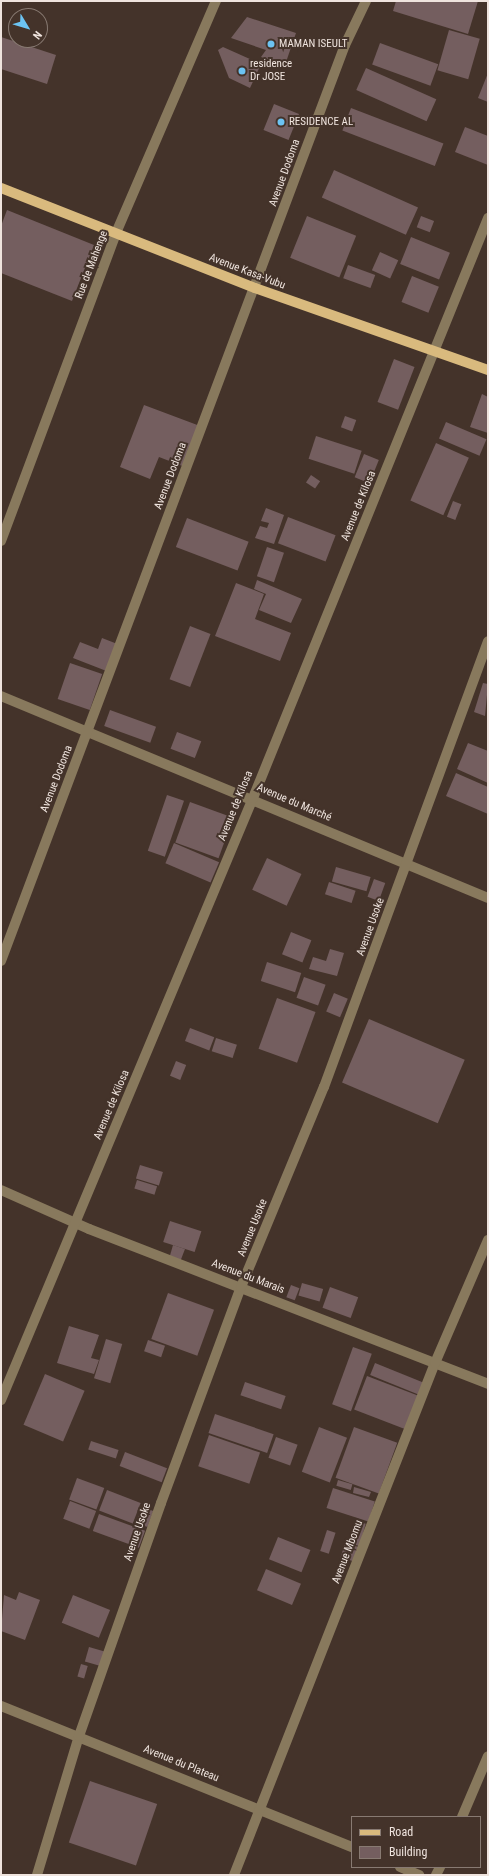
<!DOCTYPE html>
<meta charset="utf-8">
<style>
body{margin:0}
#map{position:relative;width:489px;height:1876px;overflow:hidden;background:#44332a;font-family:"Roboto Condensed",sans-serif}
div>[style]{position:absolute}
.building>*{inset:0;background:#745e5f;transform-origin:0 0}
.minor>*{height:10px;margin:-5px;padding:0 5px;transform-origin:5px;border-radius:5px;background:#88795d}
.major>*{height:10px;margin:-5px;padding:0 5px;transform-origin:5px;border-radius:5px;background:#d9ba7e}
.dots>*{width:11px;height:11px;translate:-50% -50%;box-sizing:border-box;border:2px solid #44332a;border-radius:50%}
span{translate:-50% -50%;white-space:nowrap;text-align:center;line-height:1.15;-webkit-text-stroke:4px #44332a;paint-order:stroke}
.poi-label{font-size:11px;color:#efe4de}
.left{translate:0 -50%;text-align:left}
.street-label{font-size:11px;color:#efe4de}
.frame{position:absolute;inset:0;border:2px solid #efe4de;pointer-events:none}
.legend{position:absolute;left:351px;top:1816px;width:130px;height:52px;box-sizing:border-box;background:#44332a;border:1px solid #887a72;margin:0;padding:5px 7px;list-style:none;font-size:12px;color:#efe4de}
.legend li{display:flex;align-items:center;gap:8px;height:20px}
.legend b{width:20px;border:1px solid #887a72}
.north{position:absolute;left:8px;top:8px;width:40px;height:40px;box-sizing:border-box;background:#44332a;border:1px solid #887a72;border-radius:50%;rotate:128deg;font-size:11px;font-weight:700;line-height:16px;text-align:center;color:#efe4de}
.north::after{content:'';display:block;margin:auto;width:14px;height:18px;background:#6cc3f2;clip-path:polygon(50% 0,100% 100%,50% 72%,0 100%)}
</style>
<div id="map">
<div class="building">
<i style="clip-path:polygon(396px 1px,478px 1px,468px 34px,393px 11px)"></i>
<i style="clip-path:polygon(247px 17px,296px 33px,285px 65px,261px 57px,266px 50px,231px 38px)"></i>
<i style="left:449px;top:30px;width:32px;height:42px;rotate:16deg"></i>
<i style="clip-path:polygon(1px 37px,56px 55px,47px 84px,1px 69px)"></i>
<i style="left:380px;top:43px;width:62px;height:23px;rotate:20deg"></i>
<i style="clip-path:polygon(223px 47px,261px 64px,250px 88px,229px 78px,218px 50px)"></i>
<i style="left:366px;top:68px;width:77px;height:24px;rotate:24deg"></i>
<i style="clip-path:polygon(488px 73px,488px 102px,478px 98px)"></i>
<i style="left:274px;top:104px;width:27px;height:28px;rotate:22deg"></i>
<i style="left:351px;top:108px;width:99px;height:24px;rotate:21deg"></i>
<i style="clip-path:polygon(465px 127px,488px 136px,488px 165px,455px 152px)"></i>
<i style="left:334px;top:170px;width:92px;height:30px;rotate:24deg"></i>
<i style="clip-path:polygon(7px 210px,94px 245px,72px 301px,1px 273px,1px 226px)"></i>
<i style="left:307px;top:216px;width:53px;height:45px;rotate:22deg"></i>
<i style="left:421px;top:216px;width:14px;height:12px;rotate:21deg"></i>
<i style="left:411px;top:237px;width:42px;height:29px;rotate:22deg"></i>
<i style="left:380px;top:252px;width:20px;height:20px;rotate:24deg"></i>
<i style="left:348px;top:265px;width:29px;height:14px;rotate:20deg"></i>
<i style="left:412px;top:276px;width:29px;height:28px;rotate:22deg"></i>
<i style="left:394px;top:359px;width:22px;height:46px;rotate:21deg"></i>
<i style="clip-path:polygon(482px 394px,488px 397px,488px 433px,470px 427px)"></i>
<i style="clip-path:polygon(144px 405px,200px 426px,185px 467px,159px 457px,150px 479px,120px 467px)"></i>
<i style="left:345px;top:416px;width:12px;height:12px;rotate:20deg"></i>
<i style="left:446px;top:422px;width:44px;height:18px;rotate:23deg"></i>
<i style="left:316px;top:436px;width:48px;height:24px;rotate:18deg"></i>
<i style="left:436px;top:443px;width:36px;height:63px;rotate:24deg"></i>
<i style="left:364px;top:454px;width:16px;height:25px;rotate:22deg"></i>
<i style="left:311px;top:475px;width:11px;height:9px;rotate:34deg"></i>
<i style="clip-path:polygon(362px 486px,370px 490px,364px 499px,357px 494px)"></i>
<i style="left:453px;top:501px;width:9px;height:17px;rotate:21deg"></i>
<i style="clip-path:polygon(266px 508px,284px 515px,274px 544px,255px 538px,260px 526px,267px 528px,269px 523px,261px 521px)"></i>
<i style="left:288px;top:517px;width:51px;height:28px;rotate:21deg"></i>
<i style="left:187px;top:518px;width:66px;height:31px;rotate:21deg"></i>
<i style="left:267px;top:547px;width:18px;height:31px;rotate:19deg"></i>
<i style="clip-path:polygon(257px 580px,302px 599px,291px 623px,259px 610px,266px 594px,254px 589px)"></i>
<i style="clip-path:polygon(236px 583px,264px 594px,255px 619px,291px 633px,280px 661px,215px 636px)"></i>
<i style="left:190px;top:626px;width:22px;height:57px;rotate:21deg"></i>
<i style="clip-path:polygon(102px 638px,120px 645px,109px 672px,73px 658px,80px 642px,98px 649px)"></i>
<i style="left:70px;top:663px;width:34px;height:38px;rotate:19deg"></i>
<i style="clip-path:polygon(483px 683px,488px 684px,485px 716px,474px 712px)"></i>
<i style="left:110px;top:710px;width:49px;height:17px;rotate:20deg"></i>
<i style="left:177px;top:732px;width:26px;height:18px;rotate:21deg"></i>
<i style="clip-path:polygon(468px 743px,488px 751px,488px 783px,457px 769px)"></i>
<i style="clip-path:polygon(456px 773px,488px 787px,488px 814px,446px 796px)"></i>
<i style="left:167px;top:795px;width:18px;height:59px;rotate:19deg"></i>
<i style="left:190px;top:802px;width:46px;height:43px;rotate:20deg"></i>
<i style="left:174px;top:843px;width:49px;height:22px;rotate:23deg"></i>
<i style="left:267px;top:858px;width:38px;height:35px;rotate:25deg"></i>
<i style="left:336px;top:867px;width:36px;height:15px;rotate:16deg"></i>
<i style="left:374px;top:879px;width:12px;height:19px;rotate:20deg"></i>
<i style="left:329px;top:882px;width:28px;height:13px;rotate:18deg"></i>
<i style="left:291px;top:932px;width:22px;height:24px;rotate:22deg"></i>
<i style="clip-path:polygon(330px 949px,344px 953px,337px 976px,309px 969px,313px 957px,326px 961px)"></i>
<i style="left:267px;top:962px;width:36px;height:20px;rotate:18deg"></i>
<i style="left:304px;top:977px;width:23px;height:22px;rotate:20deg"></i>
<i style="left:334px;top:993px;width:15px;height:20px;rotate:23deg"></i>
<i style="left:277px;top:998px;width:41px;height:54px;rotate:20deg"></i>
<i style="left:369px;top:1019px;width:104px;height:69px;rotate:23deg"></i>
<i style="left:190px;top:1028px;width:26px;height:14px;rotate:21deg"></i>
<i style="left:216px;top:1038px;width:22px;height:14px;rotate:18deg"></i>
<i style="left:176px;top:1061px;width:11px;height:16px;rotate:22deg"></i>
<i style="left:140px;top:1165px;width:24px;height:14px;rotate:17deg"></i>
<i style="left:137px;top:1180px;width:21px;height:9px;rotate:17deg"></i>
<i style="left:170px;top:1221px;width:33px;height:22px;rotate:18deg"></i>
<i style="clip-path:polygon(173px 1245px,185px 1249px,180px 1262px,169px 1259px)"></i>
<i style="left:302px;top:1283px;width:22px;height:13px;rotate:16deg"></i>
<i style="left:291px;top:1285px;width:9px;height:13px;rotate:21deg"></i>
<i style="left:330px;top:1287px;width:30px;height:22px;rotate:20deg"></i>
<i style="left:168px;top:1293px;width:49px;height:49px;rotate:20deg"></i>
<i style="clip-path:polygon(69px 1326px,99px 1335px,91px 1358px,99px 1360px,94px 1374px,57px 1363px)"></i>
<i style="left:106px;top:1339px;width:17px;height:41px;rotate:17deg"></i>
<i style="left:148px;top:1340px;width:18px;height:12px;rotate:19deg"></i>
<i style="left:353px;top:1347px;width:20px;height:61px;rotate:20deg"></i>
<i style="left:375px;top:1363px;width:52px;height:13px;rotate:22deg"></i>
<i style="left:45px;top:1374px;width:43px;height:55px;rotate:23deg"></i>
<i style="left:367px;top:1376px;width:55px;height:36px;rotate:21deg"></i>
<i style="left:245px;top:1382px;width:43px;height:14px;rotate:19deg"></i>
<i style="left:215px;top:1414px;width:62px;height:20px;rotate:19deg"></i>
<i style="left:319px;top:1427px;width:30px;height:48px;rotate:21deg"></i>
<i style="left:354px;top:1427px;width:46px;height:54px;rotate:20deg"></i>
<i style="left:209px;top:1435px;width:54px;height:33px;rotate:19deg"></i>
<i style="left:276px;top:1437px;width:23px;height:22px;rotate:20deg"></i>
<i style="left:91px;top:1441px;width:29px;height:9px;rotate:18deg"></i>
<i style="left:125px;top:1452px;width:45px;height:15px;rotate:21deg"></i>
<i style="left:77px;top:1478px;width:29px;height:23px;rotate:20deg"></i>
<i style="left:338px;top:1480px;width:15px;height:6px;rotate:16deg"></i>
<i style="clip-path:polygon(354px 1487px,371px 1492px,369px 1497px,353px 1493px)"></i>
<i style="left:333px;top:1488px;width:44px;height:21px;rotate:18deg"></i>
<i style="left:107px;top:1490px;width:36px;height:22px;rotate:21deg"></i>
<i style="left:70px;top:1501px;width:28px;height:19px;rotate:21deg"></i>
<i style="left:142px;top:1507px;width:12px;height:17px;rotate:20deg"></i>
<i style="left:99px;top:1514px;width:49px;height:18px;rotate:20deg"></i>
<i style="left:355px;top:1521px;width:11px;height:23px;rotate:15deg"></i>
<i style="left:327px;top:1530px;width:9px;height:22px;rotate:18deg"></i>
<i style="left:278px;top:1537px;width:35px;height:24px;rotate:22deg"></i>
<i style="left:345px;top:1543px;width:14px;height:15px;rotate:17deg"></i>
<i style="left:266px;top:1569px;width:38px;height:23px;rotate:23deg"></i>
<i style="clip-path:polygon(19px 1592px,40px 1600px,25px 1640px,1px 1631px,4px 1595px,16px 1600px)"></i>
<i style="left:73px;top:1595px;width:40px;height:30px;rotate:22deg"></i>
<i style="left:89px;top:1647px;width:18px;height:15px;rotate:16deg"></i>
<i style="left:81px;top:1664px;width:7px;height:13px;rotate:16deg"></i>
<i style="left:90px;top:1781px;width:71px;height:65px;rotate:19deg"></i>
</div>
<div class="minor">
<i style="left:1px;top:541px;width:329px;rotate:-69.5deg"></i>
<i style="left:116px;top:233px;width:253px;rotate:-66.7deg"></i>
<i style="left:1px;top:696px;width:527px;rotate:22.53deg"></i>
<i style="left:1px;top:961px;width:978px;rotate:-69.42deg"></i>
<i style="left:345px;top:45px;width:49px;rotate:-64.5deg"></i>
<i style="left:1px;top:1190px;width:96px;rotate:23.9deg"></i>
<i style="left:89px;top:1229px;width:428px;rotate:21.2deg"></i>
<i style="left:1px;top:1400px;width:653px;rotate:-67.29deg"></i>
<i style="left:253px;top:798px;width:626px;rotate:-67.94deg"></i>
<i style="left:1px;top:1706px;width:378px;rotate:21.9deg"></i>
<i style="left:462px;top:1817px;width:66px;rotate:-66.9deg"></i>
<i style="left:400px;top:1867px;width:21px;rotate:23deg"></i>
<i style="left:37px;top:1875px;width:145px;rotate:-73.2deg"></i>
<i style="left:79px;top:1736px;width:247px;rotate:-70.6deg"></i>
<i style="left:161px;top:1503px;width:230px;rotate:-69.7deg"></i>
<i style="left:241px;top:1287px;width:217px;rotate:-67.5deg"></i>
<i style="left:324px;top:1087px;width:475px;rotate:-69.8deg"></i>
<i style="left:234px;top:1875px;width:550px;rotate:-68.57deg"></i>
<i style="left:435px;top:1363px;width:134px;rotate:-66.7deg"></i>
<i style="left:436px;top:1875px;width:9px;rotate:-63deg"></i>
</div>
<div class="major">
<i style="left:1px;top:188px;width:273px;rotate:21.5deg"></i>
<i style="left:255px;top:288px;width:247px;rotate:19.4deg"></i>
</div>
<div class="dots">
<i style="left:271px;top:44px;background:#6cc3f2"></i>
<i style="left:242px;top:71px;background:#6cc3f2"></i>
<i style="left:281px;top:122px;background:#6cc3f2"></i>
</div>
<div class="poi-label">
<span class="left" style="left:279px;top:44px">MAMAN ISEULT</span>
<span class="left" style="left:250px;top:71px">residence<br>Dr JOSE</span>
<span class="left" style="left:289px;top:122px">RESIDENCE AL</span>
</div>
<div class="street-label">
<span style="left:285px;top:173px;rotate:-70deg">Avenue Dodoma</span>
<span style="left:92px;top:265px;rotate:-69deg">Rue de Mahenge</span>
<span style="left:247px;top:272px;rotate:21deg">Avenue Kasa-Vubu</span>
<span style="left:171px;top:476px;rotate:-69deg">Avenue Dodoma</span>
<span style="left:359px;top:506px;rotate:-68deg">Avenue de Kilosa</span>
<span style="left:57px;top:779px;rotate:-69deg">Avenue Dodoma</span>
<span style="left:294px;top:803px;rotate:23deg">Avenue du Marché</span>
<span style="left:236px;top:806px;rotate:-68deg">Avenue de Kilosa</span>
<span style="left:371px;top:927px;rotate:-70deg">Avenue Usoke</span>
<span style="left:112px;top:1105px;rotate:-67deg">Avenue de Kilosa</span>
<span style="left:253px;top:1228px;rotate:-68deg">Avenue Usoke</span>
<span style="left:248px;top:1277px;rotate:21deg">Avenue du Marais</span>
<span style="left:138px;top:1532px;rotate:-71deg">Avenue Usoke</span>
<span style="left:348px;top:1552px;rotate:-69deg">Avenue Mbomu</span>
<span style="left:181px;top:1764px;rotate:22deg">Avenue du Plateau</span>
</div>
<div class="frame"></div>
<ul class="legend">
<li><b style="height:5px;background:#d9ba7e"></b>Road</li>
<li><b style="height:11px;background:#745e5f"></b>Building</li>
</ul>
<div class="north">N</div>
</div>
